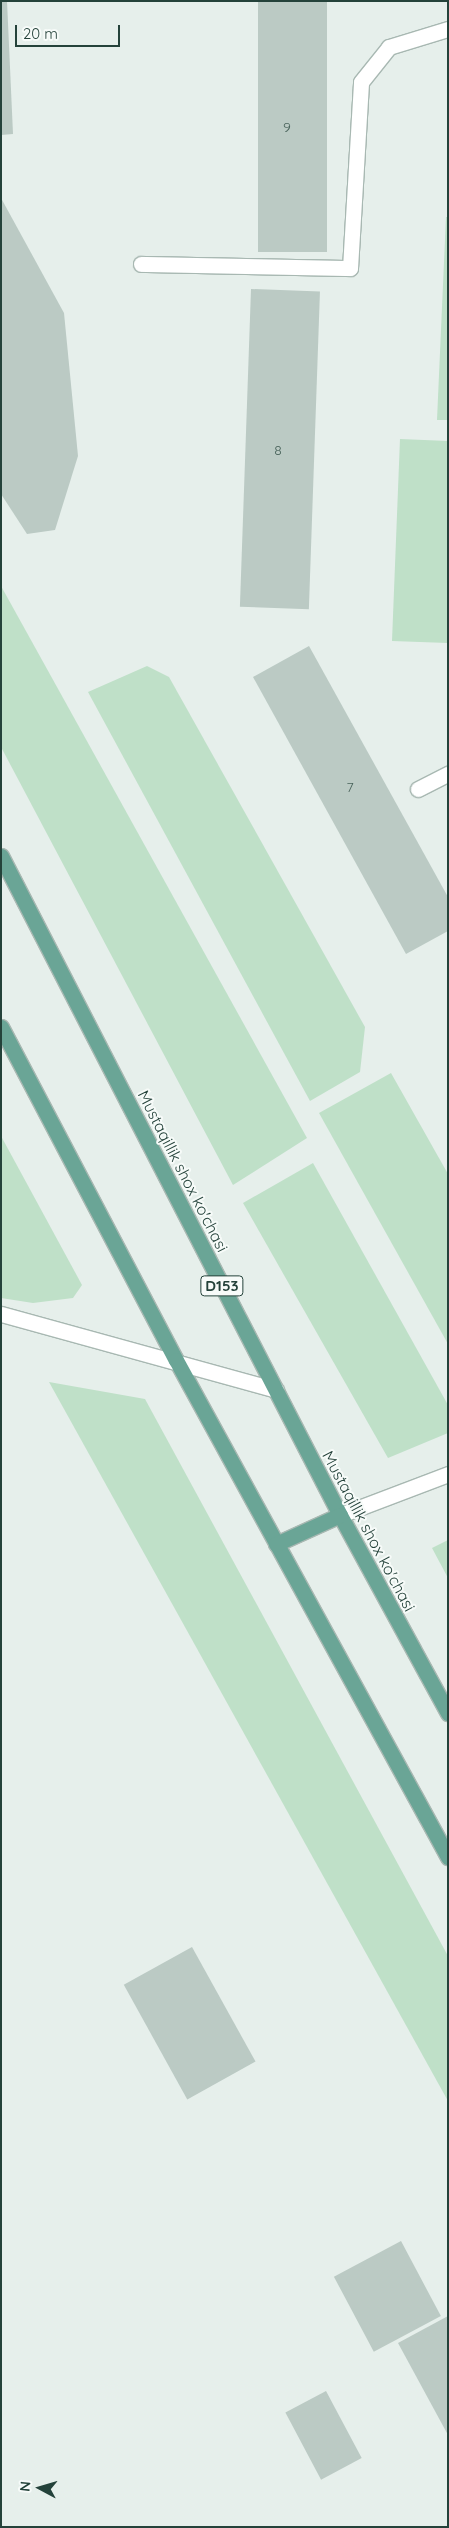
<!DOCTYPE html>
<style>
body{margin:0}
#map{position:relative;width:449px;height:2528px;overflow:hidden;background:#e6efeb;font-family:Quicksand,sans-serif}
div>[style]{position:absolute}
.green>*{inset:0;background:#bfe0c8}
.building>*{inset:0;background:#bbcac4;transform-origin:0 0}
.roads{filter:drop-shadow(1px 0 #a8b8b2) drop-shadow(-1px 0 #a8b8b2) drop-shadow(0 1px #a8b8b2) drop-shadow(0 -1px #a8b8b2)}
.minor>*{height:15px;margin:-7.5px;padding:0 7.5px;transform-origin:7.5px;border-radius:7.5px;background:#fff}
.major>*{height:15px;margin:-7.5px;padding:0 7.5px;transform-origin:7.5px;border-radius:7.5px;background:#6aa596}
span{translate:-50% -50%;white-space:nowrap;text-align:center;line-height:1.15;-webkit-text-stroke:4px #f7fbf9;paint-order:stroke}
.number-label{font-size:14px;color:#4a645c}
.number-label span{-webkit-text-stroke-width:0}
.shield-label span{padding:1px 4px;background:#f7fbf9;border:1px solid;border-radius:4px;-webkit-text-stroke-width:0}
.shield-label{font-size:15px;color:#24423a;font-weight:700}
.street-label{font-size:16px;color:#24423a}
.frame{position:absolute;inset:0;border:2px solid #24423a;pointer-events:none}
.north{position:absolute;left:15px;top:2463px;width:50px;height:50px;-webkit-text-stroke:4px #f7fbf9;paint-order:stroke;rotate:276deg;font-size:14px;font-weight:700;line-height:20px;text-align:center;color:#24423a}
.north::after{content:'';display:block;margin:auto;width:18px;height:22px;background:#24423a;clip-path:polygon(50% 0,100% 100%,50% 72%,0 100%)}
.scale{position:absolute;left:15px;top:25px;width:105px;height:22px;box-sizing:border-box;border:2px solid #24423a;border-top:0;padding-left:6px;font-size:15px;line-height:18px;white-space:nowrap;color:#24423a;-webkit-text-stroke:4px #f7fbf9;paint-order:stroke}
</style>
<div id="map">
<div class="green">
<i style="clip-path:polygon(446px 217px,448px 217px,448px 420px,437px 420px)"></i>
<i style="clip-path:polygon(400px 439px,448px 441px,448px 643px,392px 641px)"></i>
<i style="clip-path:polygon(1px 586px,307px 1138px,233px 1185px,1px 747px)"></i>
<i style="clip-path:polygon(147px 666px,169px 677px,365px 1027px,360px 1072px,310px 1101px,88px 692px)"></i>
<i style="clip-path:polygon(391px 1073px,448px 1174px,448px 1344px,319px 1113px)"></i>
<i style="clip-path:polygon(1px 1136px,82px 1285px,73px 1298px,33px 1303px,1px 1298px)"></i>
<i style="clip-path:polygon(313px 1163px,448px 1405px,448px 1433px,388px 1458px,243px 1203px)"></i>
<i style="clip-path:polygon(49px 1382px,145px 1399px,448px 1956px,448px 2101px)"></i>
<i style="clip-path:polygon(448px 1540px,448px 1578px,432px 1548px)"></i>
</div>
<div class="building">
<i style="clip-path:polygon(1px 1px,7px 1px,13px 134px,1px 135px)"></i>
<i style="left:258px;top:1px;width:69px;height:251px"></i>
<i style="clip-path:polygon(1px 198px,64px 313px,78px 456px,55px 530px,27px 534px,1px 494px)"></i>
<i style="left:251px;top:289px;width:69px;height:318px;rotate:2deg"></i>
<i style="clip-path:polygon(309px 646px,448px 897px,448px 931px,406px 954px,253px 677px)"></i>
<i style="left:192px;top:1947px;width:131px;height:78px;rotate:61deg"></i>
<i style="left:401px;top:2241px;width:85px;height:76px;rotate:62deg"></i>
<i style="clip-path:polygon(448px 2316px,448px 2435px,398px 2343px)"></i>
<i style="left:326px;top:2391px;width:76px;height:46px;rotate:62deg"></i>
</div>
<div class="roads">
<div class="minor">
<i style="left:141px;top:264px;width:209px;rotate:1.1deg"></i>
<i style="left:350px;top:268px;width:186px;rotate:-86.6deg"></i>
<i style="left:361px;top:82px;width:45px;rotate:-51.3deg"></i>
<i style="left:389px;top:47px;width:62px;rotate:-17deg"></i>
<i style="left:418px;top:789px;width:34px;rotate:-27deg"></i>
<i style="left:1px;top:1314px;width:285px;rotate:15.4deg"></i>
<i style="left:340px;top:1515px;width:116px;rotate:-20.8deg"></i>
</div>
<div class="major">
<i style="left:1px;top:856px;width:741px;rotate:62.78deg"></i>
<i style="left:340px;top:1515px;width:226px;rotate:61.4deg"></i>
<i style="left:1px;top:1027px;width:376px;rotate:62.3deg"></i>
<i style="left:176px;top:1360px;width:567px;rotate:61.31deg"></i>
<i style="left:276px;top:1544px;width:70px;rotate:-24.4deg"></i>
</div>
</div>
<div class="number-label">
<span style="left:287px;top:127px">9</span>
<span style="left:278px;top:450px">8</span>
<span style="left:350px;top:787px">7</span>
</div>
<div class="shield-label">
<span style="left:222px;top:1286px">D153</span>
</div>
<div class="street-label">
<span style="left:183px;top:1171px;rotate:63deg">Mustaqillik shox ko'chasi</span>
<span style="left:369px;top:1531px;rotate:62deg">Mustaqillik shox ko'chasi</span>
</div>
<div class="frame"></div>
<div class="north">N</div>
<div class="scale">20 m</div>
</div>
